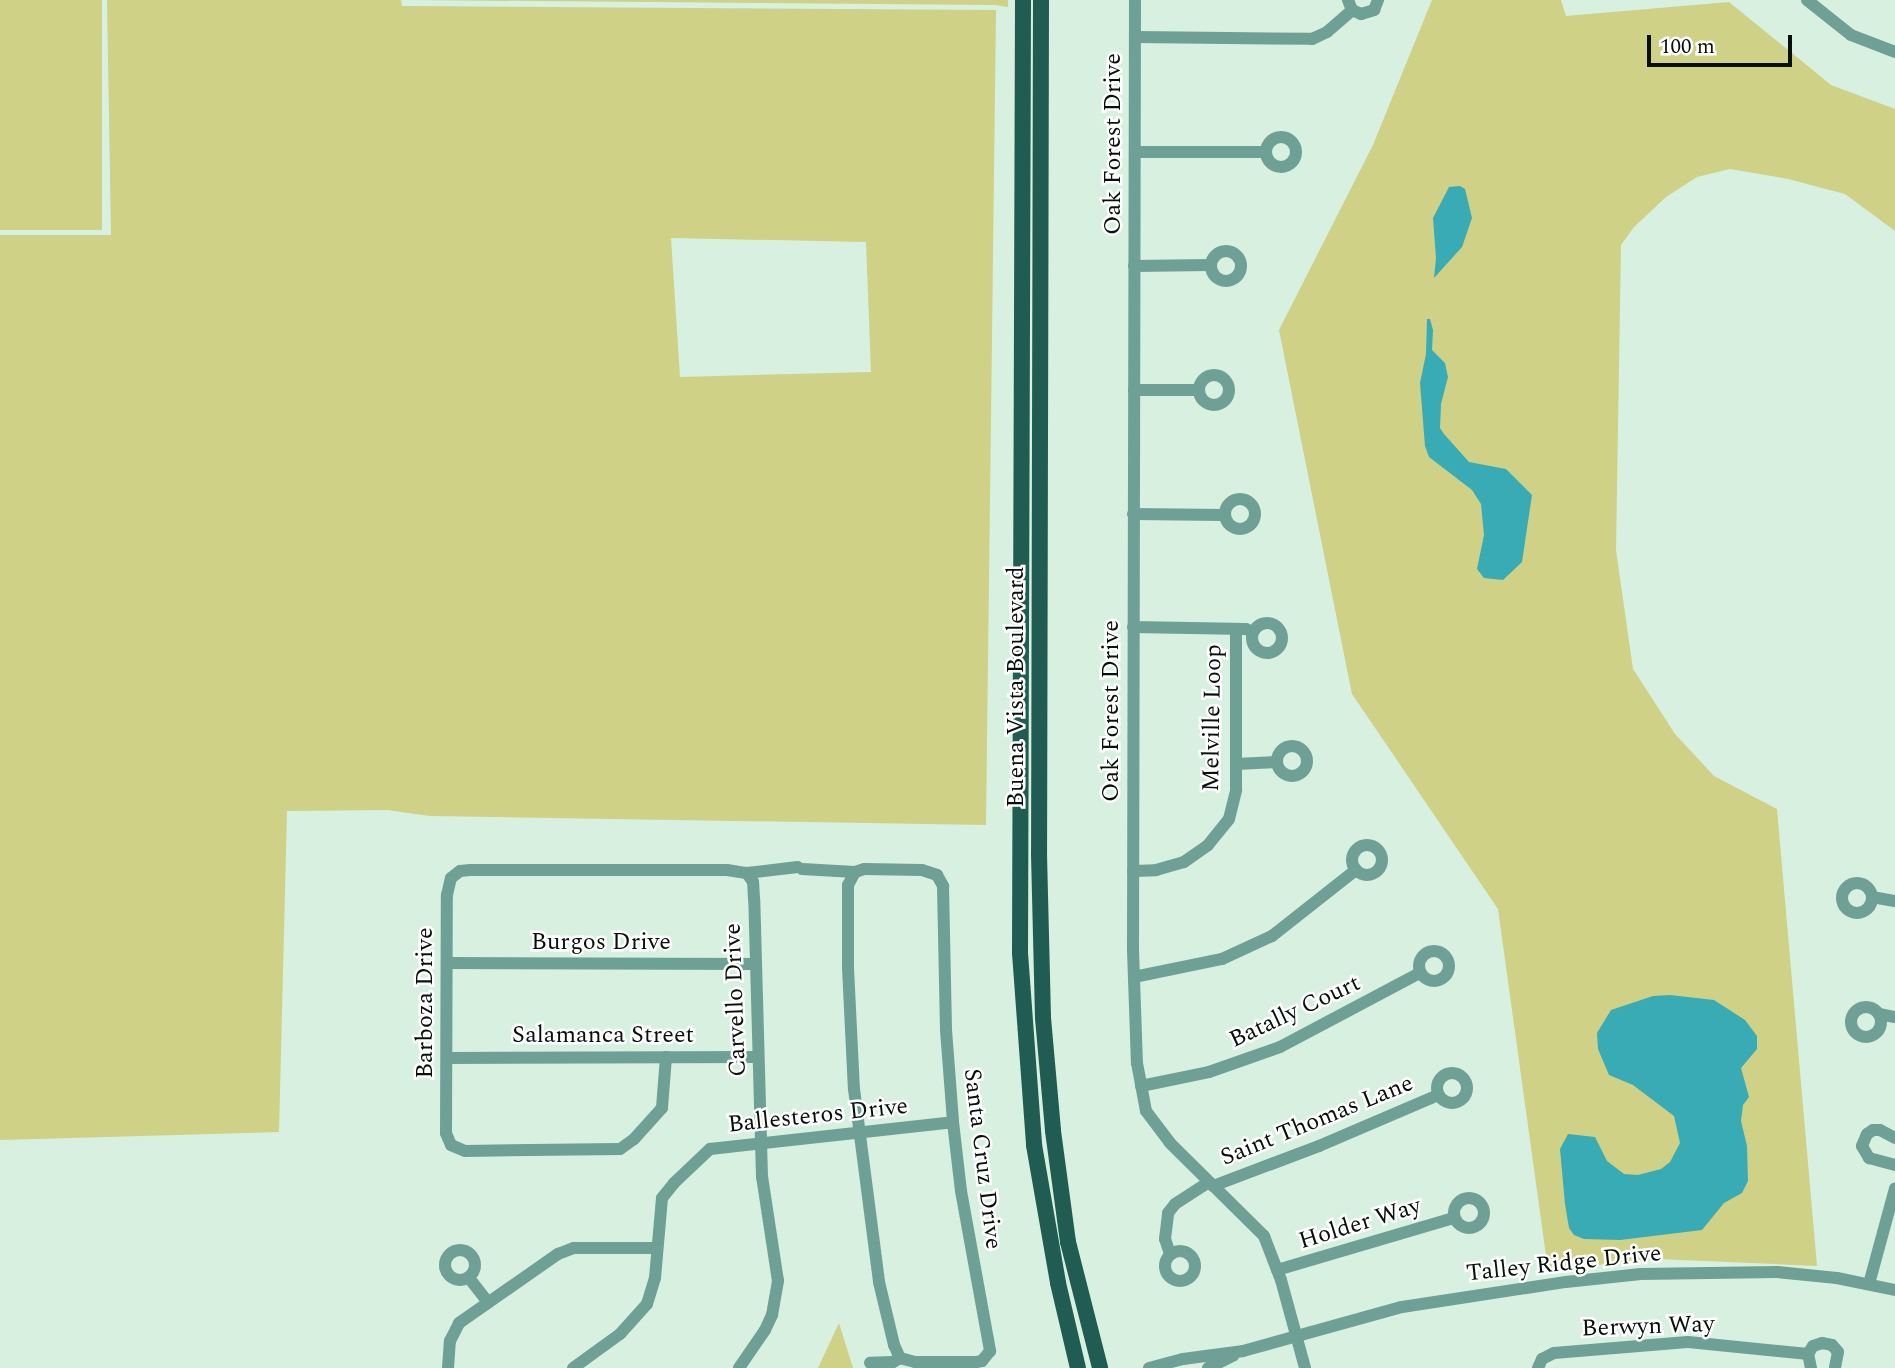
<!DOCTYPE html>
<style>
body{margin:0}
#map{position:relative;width:1895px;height:1368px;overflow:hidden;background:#d7f0df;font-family:Spectral,serif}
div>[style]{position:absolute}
.green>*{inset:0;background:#ced186;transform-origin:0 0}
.water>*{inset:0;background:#38abb4}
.minor>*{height:12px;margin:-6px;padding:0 6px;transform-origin:6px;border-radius:6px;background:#6ea095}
.minor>.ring{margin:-6px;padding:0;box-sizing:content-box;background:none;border:12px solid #6ea095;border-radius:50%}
.major>*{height:16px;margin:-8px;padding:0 8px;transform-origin:8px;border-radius:8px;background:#205c51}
span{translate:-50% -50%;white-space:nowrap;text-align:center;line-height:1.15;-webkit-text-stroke:5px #fff;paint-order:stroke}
.street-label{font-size:24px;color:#07100a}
.scale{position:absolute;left:1647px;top:35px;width:145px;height:32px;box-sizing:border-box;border:4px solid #07100a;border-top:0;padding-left:9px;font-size:21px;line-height:24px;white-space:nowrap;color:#07100a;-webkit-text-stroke:5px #fff;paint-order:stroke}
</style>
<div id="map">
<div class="green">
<i style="left:0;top:0;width:102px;height:230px"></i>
<i style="clip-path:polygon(evenodd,107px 0,401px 0,402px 6px,996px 10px,986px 825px,430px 816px,387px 810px,287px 811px,279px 1132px,0 1140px,0 235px,111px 235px,107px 0,671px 238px,866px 242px,871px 372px,680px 377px,671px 238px)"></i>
<i style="clip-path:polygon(406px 0,1008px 0,1008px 7px,995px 5px)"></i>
<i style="clip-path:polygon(1432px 0,1561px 0,1566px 16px,1729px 2px,1831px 85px,1895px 109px,1895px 231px,1845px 194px,1788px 179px,1730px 169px,1697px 177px,1666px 197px,1634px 227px,1621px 245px,1616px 550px,1633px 669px,1675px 734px,1714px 776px,1777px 809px,1817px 1266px,1658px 1259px,1548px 1270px,1498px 909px,1352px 694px,1279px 330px,1373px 145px)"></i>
<i style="clip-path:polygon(839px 1323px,853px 1368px,818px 1368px)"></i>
</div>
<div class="water">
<i style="clip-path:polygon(1460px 186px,1465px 189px,1472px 218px,1462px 247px,1434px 278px,1436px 258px,1433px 218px,1449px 187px)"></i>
<i style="clip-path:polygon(1427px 319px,1430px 319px,1433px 330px,1432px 350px,1445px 363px,1448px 377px,1441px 404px,1440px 428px,1444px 434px,1469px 462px,1506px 469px,1532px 495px,1522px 562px,1503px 580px,1484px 578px,1477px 569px,1484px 535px,1481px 504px,1472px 490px,1429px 457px,1425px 446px,1420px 383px,1426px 354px)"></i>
<i style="clip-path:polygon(1670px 995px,1714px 1000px,1745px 1020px,1757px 1036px,1757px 1049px,1741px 1068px,1749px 1097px,1743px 1105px,1741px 1121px,1747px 1146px,1748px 1181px,1742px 1193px,1724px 1203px,1702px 1230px,1620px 1240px,1584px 1239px,1574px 1235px,1569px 1228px,1565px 1204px,1560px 1149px,1568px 1134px,1595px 1137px,1607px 1161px,1624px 1174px,1638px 1175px,1661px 1169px,1670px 1162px,1680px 1143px,1674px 1116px,1633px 1085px,1609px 1075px,1598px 1049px,1597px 1033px,1611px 1010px,1653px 996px)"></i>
</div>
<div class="minor">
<i style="left:1135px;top:0;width:950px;rotate:90.12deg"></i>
<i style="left:1133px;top:950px;width:113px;rotate:88deg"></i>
<i style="left:1137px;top:1063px;width:49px;rotate:79.4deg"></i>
<i style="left:1146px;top:1111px;width:40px;rotate:53deg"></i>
<i style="left:1170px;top:1143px;width:132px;rotate:44.7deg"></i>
<i style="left:1264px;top:1236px;width:47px;rotate:68.9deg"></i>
<i style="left:1281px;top:1280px;width:91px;rotate:74.7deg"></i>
<i style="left:1348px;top:0;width:11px;rotate:68deg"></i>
<i style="left:1352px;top:10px;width:10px;rotate:24deg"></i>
<i style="left:1361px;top:14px;width:14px;rotate:-17deg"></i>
<i style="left:1374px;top:10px;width:11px;rotate:-68deg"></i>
<i style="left:1807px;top:0;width:56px;rotate:38.5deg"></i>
<i style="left:1851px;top:35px;width:47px;rotate:21.1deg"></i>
<i style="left:1135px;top:37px;width:177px;rotate:0.6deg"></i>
<i style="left:1312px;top:39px;width:17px;rotate:-25deg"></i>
<i style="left:1327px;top:32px;width:33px;rotate:-41deg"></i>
<i class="ring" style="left:1266px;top:137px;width:18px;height:18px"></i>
<i style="left:1135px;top:152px;width:131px"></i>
<i class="ring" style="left:1211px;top:251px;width:18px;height:18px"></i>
<i style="left:1134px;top:266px;width:76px;rotate:-0.8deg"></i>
<i class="ring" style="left:1199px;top:375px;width:18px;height:18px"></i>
<i style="left:1134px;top:390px;width:65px"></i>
<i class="ring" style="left:1225px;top:499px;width:18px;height:18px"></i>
<i style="left:1133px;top:514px;width:91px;rotate:0.6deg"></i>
<i class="ring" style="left:1252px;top:623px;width:18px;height:18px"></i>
<i style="left:1133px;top:627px;width:113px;rotate:1deg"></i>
<i style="left:1246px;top:629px;width:7px;rotate:27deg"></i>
<i class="ring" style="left:1277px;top:746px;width:18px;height:18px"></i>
<i style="left:1236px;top:764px;width:40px;rotate:-2.9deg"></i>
<i class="ring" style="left:1352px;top:845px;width:18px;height:18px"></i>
<i style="left:802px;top:869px;width:53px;rotate:3.2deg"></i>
<i style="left:855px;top:872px;width:9px;rotate:-18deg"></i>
<i style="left:864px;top:869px;width:58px;rotate:1deg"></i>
<i style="left:922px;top:870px;width:16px;rotate:18deg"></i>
<i style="left:937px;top:875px;width:13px;rotate:61deg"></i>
<i style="left:943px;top:886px;width:144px;rotate:88.8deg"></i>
<i style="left:946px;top:1030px;width:92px;rotate:85.6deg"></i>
<i style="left:953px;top:1122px;width:69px;rotate:83.4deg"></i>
<i style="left:961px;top:1191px;width:163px;rotate:79.7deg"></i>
<i style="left:990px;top:1351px;width:13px;rotate:129deg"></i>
<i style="left:982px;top:1361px;width:5px;rotate:169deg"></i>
<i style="left:977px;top:1362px;width:62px;rotate:180deg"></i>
<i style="left:915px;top:1362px;width:16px;rotate:-165deg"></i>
<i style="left:900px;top:1358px;width:8px;rotate:150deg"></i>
<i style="left:893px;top:1362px;width:23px;rotate:178deg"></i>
<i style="left:1133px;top:871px;width:23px;rotate:-2deg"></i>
<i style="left:1156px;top:870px;width:29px;rotate:-16deg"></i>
<i style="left:1184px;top:862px;width:29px;rotate:-35deg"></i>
<i style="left:1208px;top:845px;width:33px;rotate:-51deg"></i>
<i style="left:1229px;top:819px;width:30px;rotate:-76deg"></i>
<i style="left:1236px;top:790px;width:161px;rotate:-90deg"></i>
<i style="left:855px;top:872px;width:15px;rotate:118deg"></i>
<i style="left:848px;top:885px;width:83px;rotate:90deg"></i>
<i style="left:848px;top:968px;width:121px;rotate:87.2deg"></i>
<i style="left:854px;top:1089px;width:195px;rotate:82.6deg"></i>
<i style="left:879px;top:1282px;width:65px;rotate:76.6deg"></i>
<i style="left:894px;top:1345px;width:14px;rotate:65deg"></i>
<i class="ring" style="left:1842px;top:883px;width:18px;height:18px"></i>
<i style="left:1872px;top:897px;width:23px;rotate:10deg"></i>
<i class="ring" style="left:1419px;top:951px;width:18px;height:18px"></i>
<i style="left:447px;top:963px;width:307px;rotate:0.2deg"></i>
<i style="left:1134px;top:977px;width:90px;rotate:-11.6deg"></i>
<i style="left:1222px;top:959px;width:55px;rotate:-24.7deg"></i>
<i style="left:1272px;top:936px;width:107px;rotate:-38.2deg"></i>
<i class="ring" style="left:1851px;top:1007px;width:18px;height:18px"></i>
<i style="left:1879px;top:1014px;width:16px;rotate:11deg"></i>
<i style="left:666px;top:1057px;width:51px;rotate:94.5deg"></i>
<i style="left:662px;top:1108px;width:42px;rotate:132.1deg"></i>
<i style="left:634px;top:1139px;width:17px;rotate:144deg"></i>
<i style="left:620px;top:1149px;width:155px;rotate:179.3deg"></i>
<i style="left:465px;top:1151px;width:15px;rotate:-157deg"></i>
<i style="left:451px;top:1145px;width:13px;rotate:-113deg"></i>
<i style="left:446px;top:1133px;width:238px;rotate:-89.8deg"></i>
<i style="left:447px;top:895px;width:17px;rotate:-77deg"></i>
<i style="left:451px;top:878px;width:11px;rotate:-38deg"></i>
<i style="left:460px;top:871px;width:10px;rotate:-6deg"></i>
<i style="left:470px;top:870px;width:257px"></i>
<i style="left:727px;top:870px;width:20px;rotate:9deg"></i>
<i style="left:747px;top:873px;width:51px;rotate:-6.7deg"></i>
<i style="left:448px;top:1058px;width:310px;rotate:-0.2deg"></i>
<i class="ring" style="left:1437px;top:1073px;width:18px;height:18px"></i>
<i style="left:1141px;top:1086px;width:69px;rotate:-11.6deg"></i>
<i style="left:1209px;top:1072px;width:75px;rotate:-19.4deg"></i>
<i style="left:1280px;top:1047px;width:158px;rotate:-27.9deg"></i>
<i style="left:1895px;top:1138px;width:17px;rotate:-152deg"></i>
<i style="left:1880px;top:1130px;width:7px;rotate:180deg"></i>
<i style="left:1873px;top:1130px;width:7px;rotate:146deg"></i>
<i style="left:1867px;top:1134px;width:13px;rotate:113deg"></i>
<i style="left:1862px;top:1146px;width:14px;rotate:60deg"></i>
<i style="left:1869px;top:1158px;width:27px;rotate:15deg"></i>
<i style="left:1213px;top:1186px;width:113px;rotate:-20.7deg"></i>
<i style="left:1319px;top:1146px;width:129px;rotate:-23.2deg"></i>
<i class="ring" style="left:1454px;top:1198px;width:18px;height:18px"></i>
<i class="ring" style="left:445px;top:1250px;width:18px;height:18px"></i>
<i class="ring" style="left:1165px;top:1251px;width:18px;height:18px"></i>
<i style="left:1170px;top:1254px;width:16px;rotate:-108deg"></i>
<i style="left:1165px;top:1239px;width:26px;rotate:-83deg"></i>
<i style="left:1168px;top:1213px;width:11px;rotate:-52deg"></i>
<i style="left:1175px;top:1204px;width:40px;rotate:-32.9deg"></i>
<i style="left:1277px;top:1270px;width:184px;rotate:-16.4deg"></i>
<i style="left:469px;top:1278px;width:31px;rotate:52deg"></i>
<i style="left:1869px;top:1284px;width:99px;rotate:-74.8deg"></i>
<i style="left:448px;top:1368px;width:27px;rotate:-86deg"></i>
<i style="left:450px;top:1341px;width:20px;rotate:-63deg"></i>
<i style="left:459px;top:1323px;width:121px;rotate:-34.9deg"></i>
<i style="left:558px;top:1254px;width:17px;rotate:-21deg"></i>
<i style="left:574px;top:1248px;width:82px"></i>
<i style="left:573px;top:1368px;width:58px;rotate:-35.9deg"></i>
<i style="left:620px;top:1334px;width:40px;rotate:-48deg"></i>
<i style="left:647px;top:1304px;width:27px;rotate:-73deg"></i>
<i style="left:655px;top:1278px;width:80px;rotate:-85deg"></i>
<i style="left:662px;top:1198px;width:19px;rotate:-51deg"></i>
<i style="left:674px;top:1183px;width:50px;rotate:-43.4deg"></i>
<i style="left:710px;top:1149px;width:244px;rotate:-6.3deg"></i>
<i style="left:739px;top:1368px;width:46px;rotate:-55.6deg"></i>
<i style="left:765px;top:1330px;width:17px;rotate:-65deg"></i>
<i style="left:772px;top:1315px;width:35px;rotate:-80deg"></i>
<i style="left:778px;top:1281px;width:105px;rotate:-98.7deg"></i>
<i style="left:762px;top:1177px;width:278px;rotate:-91.6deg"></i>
<i style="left:754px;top:899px;width:17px;rotate:-93deg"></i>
<i style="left:753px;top:882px;width:11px;rotate:-124deg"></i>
<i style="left:1149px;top:1368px;width:35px;rotate:-15deg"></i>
<i style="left:1183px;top:1359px;width:61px;rotate:-7.6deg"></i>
<i style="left:1243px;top:1351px;width:165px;rotate:-15.5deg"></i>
<i style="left:1402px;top:1307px;width:166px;rotate:-8.7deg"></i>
<i style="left:1566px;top:1282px;width:75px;rotate:-6.1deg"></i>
<i style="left:1641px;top:1274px;width:136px;rotate:-0.8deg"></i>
<i style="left:1777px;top:1272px;width:60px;rotate:5.7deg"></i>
<i style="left:1837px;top:1278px;width:59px;rotate:11.7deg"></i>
<i style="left:1208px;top:1368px;width:28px;rotate:-26deg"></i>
<i style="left:1538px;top:1368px;width:10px;rotate:-66deg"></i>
<i style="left:1542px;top:1359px;width:13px;rotate:-27deg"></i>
<i style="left:1554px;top:1353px;width:134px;rotate:-4.7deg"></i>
<i style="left:1688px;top:1342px;width:121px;rotate:5.7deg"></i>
<i style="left:1811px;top:1368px;width:14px;rotate:-102deg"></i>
<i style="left:1808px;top:1354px;width:9px;rotate:-58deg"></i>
<i style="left:1813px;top:1346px;width:9px;rotate:-18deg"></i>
<i style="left:1822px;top:1343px;width:10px;rotate:11deg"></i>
<i style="left:1832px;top:1345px;width:9px;rotate:49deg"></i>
<i style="left:1838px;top:1352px;width:16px;rotate:101deg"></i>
</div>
<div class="major">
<i style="left:1023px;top:0;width:953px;rotate:90.18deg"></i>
<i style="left:1020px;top:953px;width:193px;rotate:85.8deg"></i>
<i style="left:1034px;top:1145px;width:140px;rotate:80.1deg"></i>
<i style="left:1058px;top:1283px;width:87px;rotate:76.8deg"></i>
<i style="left:1041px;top:0;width:854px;rotate:90.13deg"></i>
<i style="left:1039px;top:854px;width:164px;rotate:88.6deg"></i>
<i style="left:1043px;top:1018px;width:113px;rotate:84.9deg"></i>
<i style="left:1053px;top:1131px;width:112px;rotate:82.3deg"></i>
<i style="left:1068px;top:1242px;width:130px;rotate:75.7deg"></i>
</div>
<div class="street-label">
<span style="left:1114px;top:144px;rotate:-90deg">Oak Forest Drive</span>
<span style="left:1017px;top:687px;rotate:-90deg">Buena Vista Boulevard</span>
<span style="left:1112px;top:711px;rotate:-90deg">Oak Forest Drive</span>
<span style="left:1213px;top:718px;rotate:-89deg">Melville Loop</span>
<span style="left:601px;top:943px">Burgos Drive</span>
<span style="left:736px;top:1000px;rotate:-92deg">Carvello Drive</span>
<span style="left:426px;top:1003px;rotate:-90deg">Barboza Drive</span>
<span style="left:1295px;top:1012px;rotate:-25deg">Batally Court</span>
<span style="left:603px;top:1036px">Salamanca Street</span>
<span style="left:818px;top:1116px;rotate:-6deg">Ballesteros Drive</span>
<span style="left:1317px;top:1121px;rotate:-22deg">Saint Thomas Lane</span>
<span style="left:982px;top:1159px;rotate:83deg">Santa Cruz Drive</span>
<span style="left:1360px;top:1224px;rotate:-17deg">Holder Way</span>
<span style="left:1564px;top:1264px;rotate:-6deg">Talley Ridge Drive</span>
<span style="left:1648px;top:1327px;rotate:-2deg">Berwyn Way</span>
</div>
<div class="scale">100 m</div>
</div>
